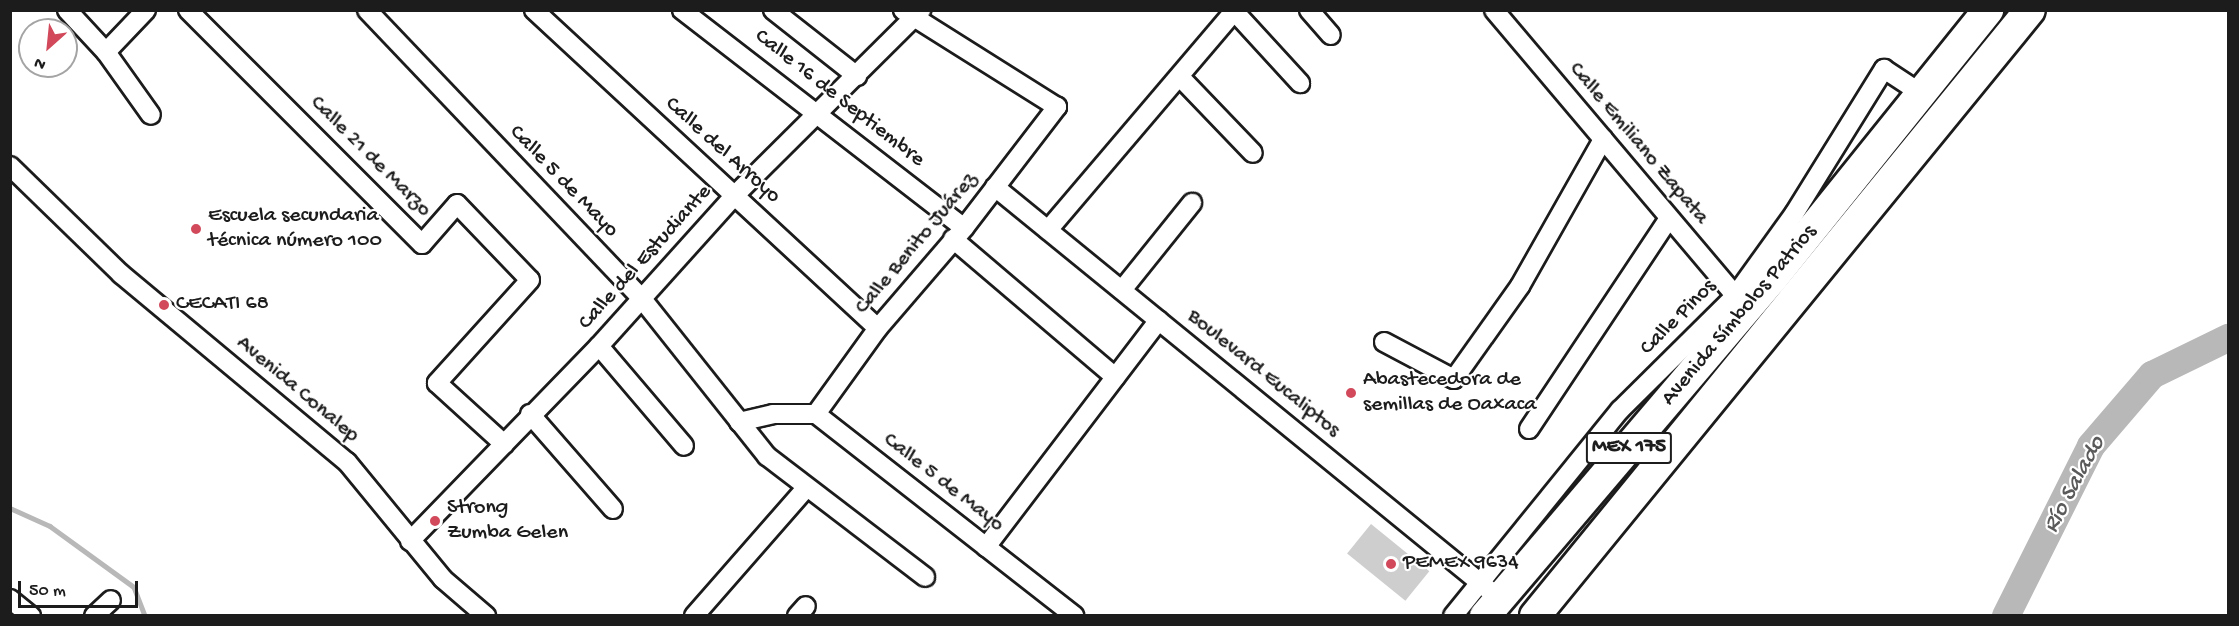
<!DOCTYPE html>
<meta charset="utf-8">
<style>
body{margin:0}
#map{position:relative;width:2239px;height:626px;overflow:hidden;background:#fff;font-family:"Gochi Hand",sans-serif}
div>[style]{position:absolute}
.stream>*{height:4.5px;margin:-2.25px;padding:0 2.25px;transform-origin:2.25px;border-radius:2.25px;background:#b8b8b8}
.river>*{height:28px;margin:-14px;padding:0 14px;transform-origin:14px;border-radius:14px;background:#b8b8b8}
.building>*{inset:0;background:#cecece;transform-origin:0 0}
.roads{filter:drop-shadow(2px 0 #1c1c1c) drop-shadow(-2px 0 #1c1c1c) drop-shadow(0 2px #1c1c1c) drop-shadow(0 -2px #1c1c1c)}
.minor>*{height:18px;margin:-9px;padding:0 9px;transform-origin:9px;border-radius:9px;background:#fff}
.trunk>*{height:30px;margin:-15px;padding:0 15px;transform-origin:15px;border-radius:15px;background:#fff}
.dots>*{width:16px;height:16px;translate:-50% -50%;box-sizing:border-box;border:3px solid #fff;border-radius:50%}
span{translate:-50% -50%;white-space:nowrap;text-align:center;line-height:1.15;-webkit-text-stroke:4.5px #fff;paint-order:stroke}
.shield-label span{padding:2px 4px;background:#fff;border:2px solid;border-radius:4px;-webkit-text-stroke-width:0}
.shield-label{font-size:21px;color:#1c1c1c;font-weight:700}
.street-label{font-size:22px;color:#1c1c1c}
.poi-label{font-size:22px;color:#1c1c1c}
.left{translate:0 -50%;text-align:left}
.water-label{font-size:24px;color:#5a5a5a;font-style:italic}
.frame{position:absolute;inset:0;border:12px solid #1c1c1c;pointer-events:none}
.north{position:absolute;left:18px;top:18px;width:60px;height:60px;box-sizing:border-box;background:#fff;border:2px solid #a4a4a4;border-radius:50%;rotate:207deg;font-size:16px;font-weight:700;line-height:24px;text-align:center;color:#1c1c1c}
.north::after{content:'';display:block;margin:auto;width:21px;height:27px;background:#d1495b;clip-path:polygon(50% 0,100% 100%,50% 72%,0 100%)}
.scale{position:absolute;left:18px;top:581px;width:120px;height:27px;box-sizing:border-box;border:3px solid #1c1c1c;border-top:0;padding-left:8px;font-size:18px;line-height:21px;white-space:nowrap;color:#1c1c1c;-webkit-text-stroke:4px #fff;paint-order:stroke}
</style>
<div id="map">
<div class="stream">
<i style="left:10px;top:508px;width:44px;rotate:24.2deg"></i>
<i style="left:50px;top:526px;width:104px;rotate:36deg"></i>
<i style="left:134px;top:587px;width:31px;rotate:69deg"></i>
</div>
<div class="river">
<i style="left:2006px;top:616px;width:190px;rotate:-63.4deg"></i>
<i style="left:2091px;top:446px;width:94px;rotate:-49.3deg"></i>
<i style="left:2152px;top:375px;width:85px;rotate:-26deg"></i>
</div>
<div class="building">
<i style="left:1371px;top:524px;width:75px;height:38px;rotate:39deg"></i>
</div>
<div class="roads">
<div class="minor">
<i style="left:67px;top:10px;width:57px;rotate:47.1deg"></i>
<i style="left:106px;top:52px;width:77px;rotate:54.5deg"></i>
<i style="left:188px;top:10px;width:331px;rotate:45deg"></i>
<i style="left:422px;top:244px;width:53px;rotate:-48.8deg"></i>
<i style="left:457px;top:204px;width:105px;rotate:46.2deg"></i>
<i style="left:530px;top:280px;width:139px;rotate:132.1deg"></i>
<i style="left:437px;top:383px;width:91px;rotate:42.3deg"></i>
<i style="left:367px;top:10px;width:399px;rotate:46.4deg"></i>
<i style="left:642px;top:299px;width:201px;rotate:51.5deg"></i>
<i style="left:767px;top:456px;width:199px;rotate:37.4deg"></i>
<i style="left:534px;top:10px;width:468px;rotate:42.8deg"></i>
<i style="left:682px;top:10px;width:356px;rotate:37.7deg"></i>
<i style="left:773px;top:10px;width:107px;rotate:38.2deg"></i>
<i style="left:1309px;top:10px;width:33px;rotate:49deg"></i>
<i style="left:1494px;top:10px;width:384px;rotate:49.8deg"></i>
<i style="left:1234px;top:11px;width:98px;rotate:47.5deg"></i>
<i style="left:106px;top:52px;width:58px;rotate:-46.4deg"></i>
<i style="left:1180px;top:77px;width:105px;rotate:46.2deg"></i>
<i style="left:10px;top:166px;width:155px;rotate:44.2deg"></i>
<i style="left:121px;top:274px;width:294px;rotate:39.8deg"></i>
<i style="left:347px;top:462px;width:151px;rotate:50.6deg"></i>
<i style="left:443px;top:579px;width:57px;rotate:40.7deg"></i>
<i style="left:995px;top:187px;width:638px;rotate:39.21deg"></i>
<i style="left:1048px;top:230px;width:289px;rotate:-49.6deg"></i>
<i style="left:953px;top:239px;width:213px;rotate:40.4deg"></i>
<i style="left:1122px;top:290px;width:112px;rotate:-51.2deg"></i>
<i style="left:1384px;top:342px;width:79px;rotate:27.9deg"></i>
<i style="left:1454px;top:379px;width:114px;rotate:-54.6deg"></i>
<i style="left:1520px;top:286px;width:169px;rotate:-60.5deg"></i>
<i style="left:599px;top:346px;width:131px;rotate:49.6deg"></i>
<i style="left:530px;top:414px;width:126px;rotate:48.9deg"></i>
<i style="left:816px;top:414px;width:106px;rotate:-54.2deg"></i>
<i style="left:878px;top:328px;width:132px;rotate:-49.3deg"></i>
<i style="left:964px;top:228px;width:153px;rotate:-52.5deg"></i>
<i style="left:1057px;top:107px;width:182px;rotate:-147.8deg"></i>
<i style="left:739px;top:422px;width:35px;rotate:-13deg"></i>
<i style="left:773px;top:414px;width:43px"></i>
<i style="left:816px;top:414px;width:328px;rotate:38deg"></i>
<i style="left:1529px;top:429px;width:253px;rotate:-56.4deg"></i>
<i style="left:410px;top:541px;width:272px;rotate:-45.9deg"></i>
<i style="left:599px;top:346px;width:202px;rotate:-48deg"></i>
<i style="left:734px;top:196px;width:264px;rotate:-44.8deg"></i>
<i style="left:986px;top:547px;width:285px;rotate:-52.7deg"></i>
<i style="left:10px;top:599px;width:27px;rotate:39deg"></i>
<i style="left:94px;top:616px;width:23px;rotate:-43deg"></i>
<i style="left:694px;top:616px;width:171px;rotate:-48.8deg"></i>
<i style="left:797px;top:616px;width:13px;rotate:-48deg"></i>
<i style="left:1453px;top:616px;width:265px;rotate:-51deg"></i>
<i style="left:1620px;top:410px;width:162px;rotate:-44.7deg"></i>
<i style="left:1735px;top:296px;width:101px;rotate:-54.3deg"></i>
<i style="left:1794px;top:214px;width:171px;rotate:-58.2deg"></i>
<i style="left:1884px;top:69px;width:45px;rotate:33.3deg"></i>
</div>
<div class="trunk">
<i style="left:1485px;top:616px;width:443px;rotate:-49.6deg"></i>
<i style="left:1772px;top:279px;width:345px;rotate:-51.2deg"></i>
<i style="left:1535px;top:616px;width:782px;rotate:-50.76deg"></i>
</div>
</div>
<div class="dots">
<i style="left:196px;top:229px;background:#d1495b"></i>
<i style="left:164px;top:305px;background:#d1495b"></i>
<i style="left:1351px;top:393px;background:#d1495b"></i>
<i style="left:435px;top:521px;background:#d1495b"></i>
<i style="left:1391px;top:564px;background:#d1495b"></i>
</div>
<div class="shield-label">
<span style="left:1629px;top:448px">MEX 175</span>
</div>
<div class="street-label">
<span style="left:839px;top:99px;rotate:38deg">Calle 16 de Septiembre</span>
<span style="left:1638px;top:144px;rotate:50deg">Calle Emiliano Zapata</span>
<span style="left:722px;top:151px;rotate:42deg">Calle del Arroyo</span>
<span style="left:370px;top:157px;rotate:45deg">Calle 21 de Marzo</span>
<span style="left:563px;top:182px;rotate:46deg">Calle 5 de Mayo</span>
<span style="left:917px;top:244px;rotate:-50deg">Calle Benito Juárez</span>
<span style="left:646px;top:258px;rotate:-48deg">Calle del Estudiante</span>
<span style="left:1740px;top:316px;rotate:-50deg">Avenida Símbolos Patrios</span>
<span style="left:1679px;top:318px;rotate:-45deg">Calle Pinos</span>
<span style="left:1263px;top:374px;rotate:39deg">Boulevard Eucaliptos</span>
<span style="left:297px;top:390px;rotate:40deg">Avenida Conalep</span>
<span style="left:943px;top:483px;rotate:38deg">Calle 5 de Mayo</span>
</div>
<div class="poi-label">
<span class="left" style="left:208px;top:229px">Escuela secundaria<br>técnica número 100</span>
<span class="left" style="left:176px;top:305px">CECATI 68</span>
<span class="left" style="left:1363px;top:393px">Abastecedora de<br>semillas de Oaxaca</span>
<span class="left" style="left:447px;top:521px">Strong<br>Zumba Gelen</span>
<span class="left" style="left:1403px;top:564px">PEMEX 9634</span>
</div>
<div class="water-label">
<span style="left:2075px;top:485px;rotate:-62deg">Río Salado</span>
</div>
<div class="frame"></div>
<div class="north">N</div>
<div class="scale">50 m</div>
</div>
